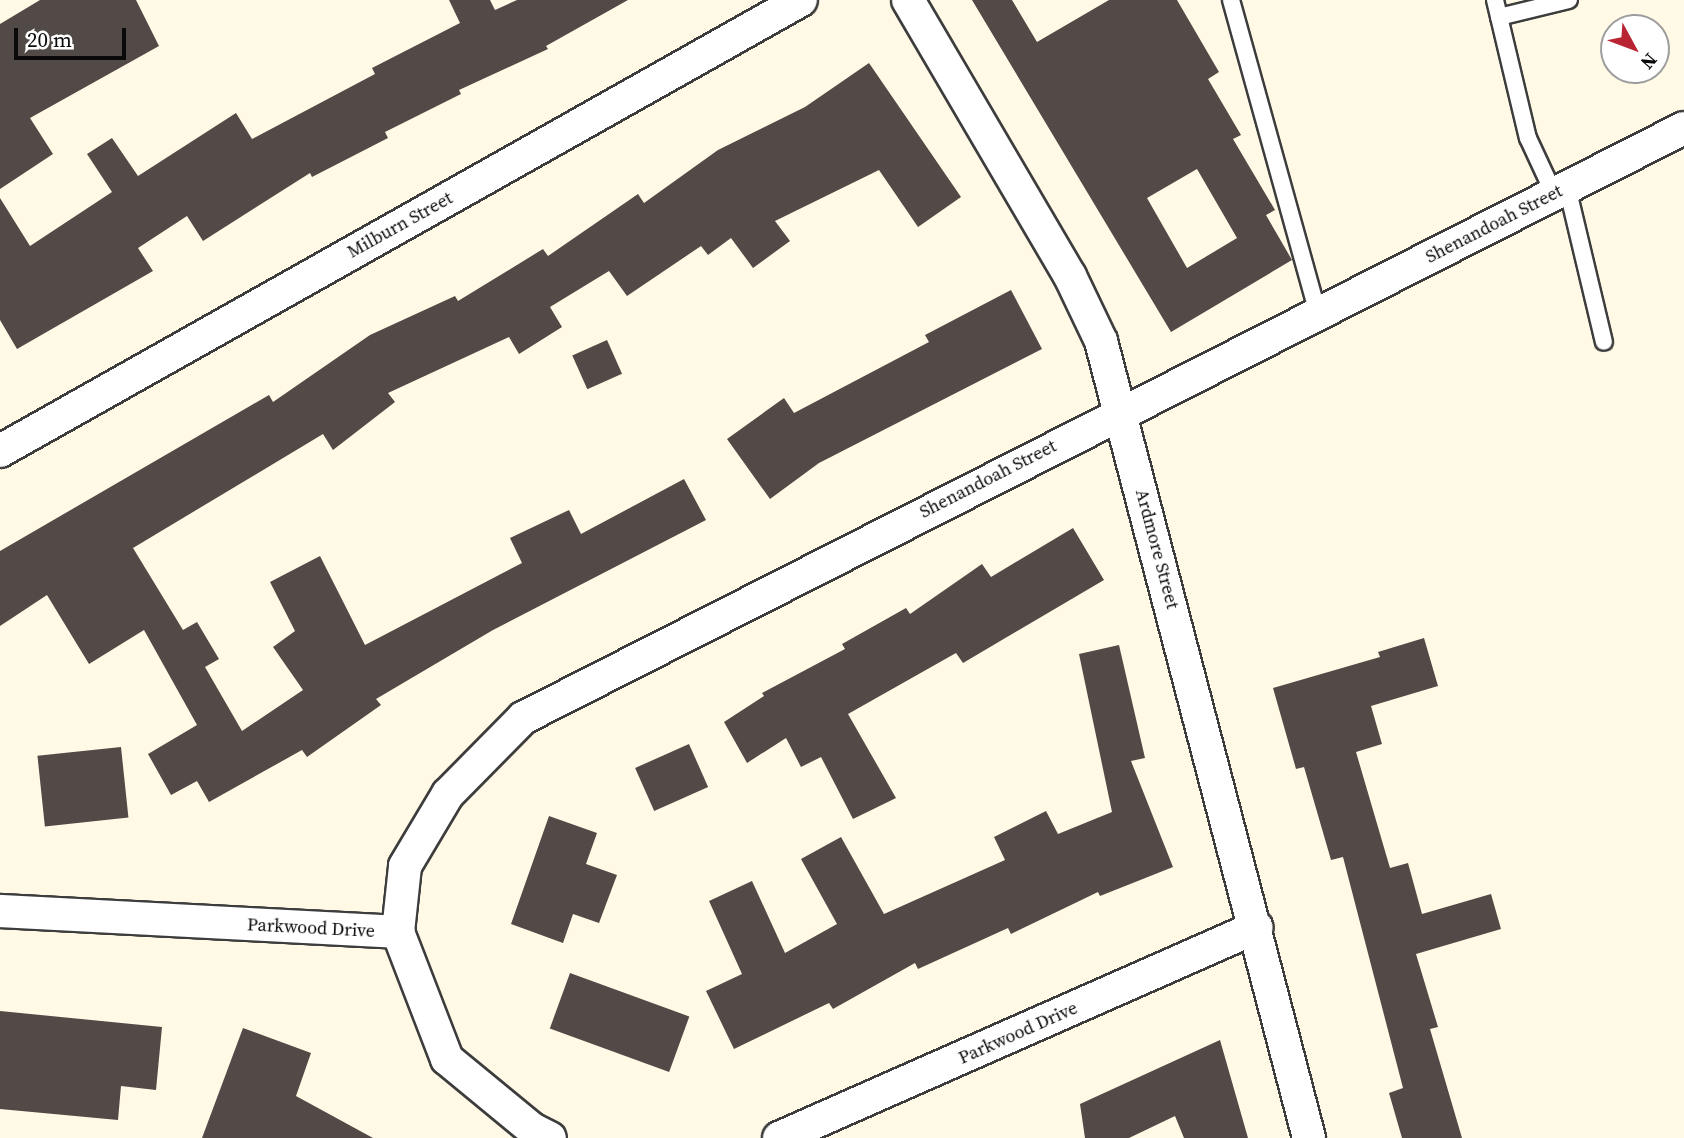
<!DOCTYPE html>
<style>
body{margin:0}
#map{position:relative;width:1684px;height:1138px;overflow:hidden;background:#fff9e6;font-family:"Source Serif 4",serif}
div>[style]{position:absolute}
.building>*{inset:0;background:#524a46;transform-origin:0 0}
.roads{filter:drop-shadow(2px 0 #3d3d3d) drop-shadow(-2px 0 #3d3d3d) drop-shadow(0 2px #3d3d3d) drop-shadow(0 -2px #3d3d3d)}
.service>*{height:16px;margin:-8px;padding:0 8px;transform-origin:8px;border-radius:8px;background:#fff}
.minor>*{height:32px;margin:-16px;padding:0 16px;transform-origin:16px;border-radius:16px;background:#fff}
span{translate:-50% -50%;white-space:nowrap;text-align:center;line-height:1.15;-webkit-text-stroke:7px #fff;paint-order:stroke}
.street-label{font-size:18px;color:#0a0a0a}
.north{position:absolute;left:1600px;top:14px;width:70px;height:70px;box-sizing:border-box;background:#fff;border:2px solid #9d9d9d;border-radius:50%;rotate:131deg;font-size:19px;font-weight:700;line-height:28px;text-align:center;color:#0a0a0a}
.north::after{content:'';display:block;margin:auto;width:24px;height:32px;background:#b82432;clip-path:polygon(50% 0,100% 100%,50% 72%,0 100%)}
.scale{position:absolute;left:14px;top:28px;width:112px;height:32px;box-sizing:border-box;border:4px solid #0a0a0a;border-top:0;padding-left:9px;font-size:21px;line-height:24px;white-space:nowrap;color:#0a0a0a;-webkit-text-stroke:5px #fff;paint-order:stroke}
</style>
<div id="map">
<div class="building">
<i style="clip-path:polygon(40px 0,136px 0,159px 46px,30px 118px,53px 154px,0 189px,0 24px)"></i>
<i style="clip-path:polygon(449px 0,490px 0,495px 10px,517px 0,628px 0,546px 46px,548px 49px,459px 90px,461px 94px,385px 132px,388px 138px,312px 177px,310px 173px,203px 241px,187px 216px,138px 248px,153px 271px,17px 349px,0 320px,0 198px,30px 246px,112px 192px,87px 154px,112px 138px,138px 176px,236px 113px,252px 139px,375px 74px,372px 68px,460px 23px)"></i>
<i style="clip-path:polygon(evenodd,972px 0,1012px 0,1037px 42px,1109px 0,1177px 0,1219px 72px,1208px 79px,1241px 135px,1233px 139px,1275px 210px,1266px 215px,1292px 260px,1171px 332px,972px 0,1197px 169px,1237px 238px,1187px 268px,1147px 198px,1197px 169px)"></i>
<i style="clip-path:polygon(869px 63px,961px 197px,918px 227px,879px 170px,775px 221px,790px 241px,753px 268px,731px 238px,708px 255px,701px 246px,627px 296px,609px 271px,550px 307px,562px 327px,519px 354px,509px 337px,388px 393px,395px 402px,333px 450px,323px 434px,133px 548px,183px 630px,197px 622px,219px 659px,205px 667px,242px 731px,303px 690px,273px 647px,295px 631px,270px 582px,320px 556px,365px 645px,522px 563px,510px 538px,569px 510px,581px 534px,684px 479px,706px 520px,493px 630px,376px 699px,381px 705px,307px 757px,302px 750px,209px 802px,197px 781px,171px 795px,148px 754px,197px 725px,144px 630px,89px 664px,47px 595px,0 626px,0 551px,269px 395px,273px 402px,370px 335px,455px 296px,458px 301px,543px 249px,548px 256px,638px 194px,644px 203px,718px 150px,805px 107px)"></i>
<i style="clip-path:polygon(1011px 290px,1042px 349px,819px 463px,770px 499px,727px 439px,784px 398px,794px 413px,929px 342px,925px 335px)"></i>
<i style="left:607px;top:340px;width:37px;height:38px;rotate:66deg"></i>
<i style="clip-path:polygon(1073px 528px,1104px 580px,963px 663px,956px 653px,848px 714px,896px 798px,853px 819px,821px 757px,801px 767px,786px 738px,747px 763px,724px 722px,764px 696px,762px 693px,845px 649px,842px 644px,906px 608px,910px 614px,982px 564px,991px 577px)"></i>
<i style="clip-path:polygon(1424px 638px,1438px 686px,1371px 706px,1382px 744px,1356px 752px,1390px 868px,1408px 863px,1422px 914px,1491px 894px,1501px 929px,1416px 954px,1438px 1027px,1430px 1029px,1462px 1138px,1402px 1138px,1389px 1093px,1403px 1088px,1343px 857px,1331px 860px,1304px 767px,1296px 769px,1273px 688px,1380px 657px,1378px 652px)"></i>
<i style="clip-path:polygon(1119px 645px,1145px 758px,1131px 761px,1173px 867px,1100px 896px,1098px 892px,1011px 934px,1008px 928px,918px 969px,915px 963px,833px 1009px,829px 1003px,734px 1049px,706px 991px,742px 974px,709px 901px,752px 881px,785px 953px,837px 924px,801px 859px,841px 837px,884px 914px,1005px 860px,994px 837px,1046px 811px,1058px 834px,1112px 812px,1079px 654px)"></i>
<i style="left:689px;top:744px;width:47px;height:59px;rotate:66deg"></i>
<i style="left:121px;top:747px;width:71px;height:84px;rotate:84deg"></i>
<i style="clip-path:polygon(549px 816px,597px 833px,586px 864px,617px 875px,599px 923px,573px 914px,563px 943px,511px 924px)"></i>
<i style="left:570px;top:973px;width:127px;height:59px;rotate:20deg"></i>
<i style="clip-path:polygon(0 1011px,162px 1027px,156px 1090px,121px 1086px,118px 1120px,0 1109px)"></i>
<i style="clip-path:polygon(243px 1028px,311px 1053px,296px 1096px,373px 1138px,202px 1138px)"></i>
<i style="clip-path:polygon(1220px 1040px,1248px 1138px,1184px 1138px,1175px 1116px,1129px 1138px,1085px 1138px,1080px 1104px)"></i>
</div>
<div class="roads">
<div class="service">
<i style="left:1231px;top:0;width:325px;rotate:74.5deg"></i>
<i style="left:1495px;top:0;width:142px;rotate:76.6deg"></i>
<i style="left:1528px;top:138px;width:62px;rotate:65.1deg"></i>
<i style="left:1499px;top:17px;width:72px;rotate:-13.7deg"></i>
<i style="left:1567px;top:187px;width:159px;rotate:76.6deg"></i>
</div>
<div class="minor">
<i style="left:908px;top:0;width:320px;rotate:59.6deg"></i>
<i style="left:1070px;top:276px;width:72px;rotate:64.5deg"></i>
<i style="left:1101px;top:341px;width:824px;rotate:75.37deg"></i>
<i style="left:0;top:451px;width:919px;rotate:-29.38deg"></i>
<i style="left:0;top:911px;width:399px;rotate:3deg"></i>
<i style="left:398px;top:932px;width:136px;rotate:68.9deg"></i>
<i style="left:447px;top:1059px;width:110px;rotate:39.5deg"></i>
<i style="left:532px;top:1129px;width:20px;rotate:27deg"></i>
<i style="left:398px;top:932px;width:66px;rotate:-83.9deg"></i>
<i style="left:405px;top:866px;width:84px;rotate:-59.2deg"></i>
<i style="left:448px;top:794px;width:107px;rotate:-45.4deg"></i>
<i style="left:523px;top:718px;width:1302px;rotate:-26.94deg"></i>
<i style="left:779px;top:1138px;width:522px;rotate:-23.82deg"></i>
</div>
</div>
<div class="street-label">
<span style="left:1494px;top:224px;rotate:-27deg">Shenandoah Street</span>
<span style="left:400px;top:225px;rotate:-29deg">Milburn Street</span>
<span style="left:988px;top:479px;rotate:-27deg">Shenandoah Street</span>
<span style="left:1157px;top:549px;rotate:75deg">Ardmore Street</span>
<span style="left:311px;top:928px;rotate:3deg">Parkwood Drive</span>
<span style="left:1018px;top:1033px;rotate:-24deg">Parkwood Drive</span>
</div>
<div class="north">N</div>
<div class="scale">20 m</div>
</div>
